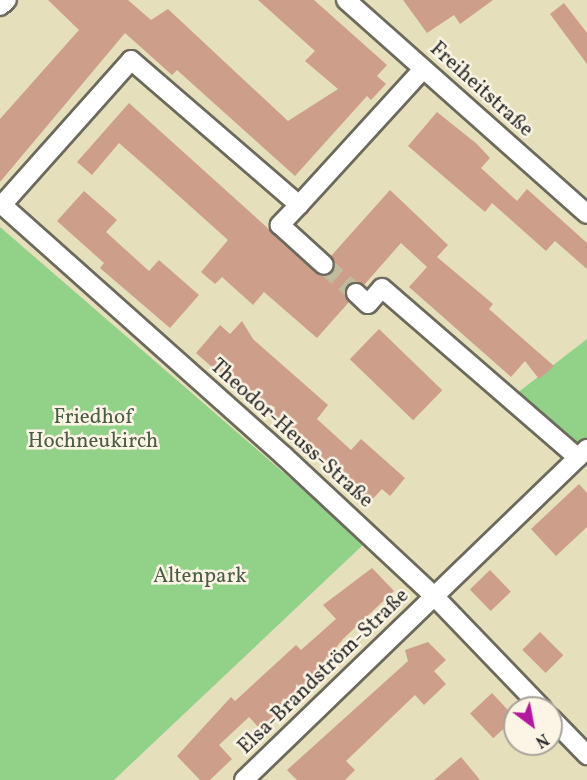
<!DOCTYPE html>
<meta charset="utf-8">
<style>
body{margin:0}
#map{position:relative;width:587px;height:780px;overflow:hidden;background:#e6dfbb;font-family:Vollkorn,serif}
div>[style]{position:absolute}
.green>*{inset:0;background:#91d188}
.building>*{inset:0;background:#cd9f8b;transform-origin:0 0}
.minor-tunnel>*{height:18px;margin-top:-9px;transform-origin:0;background:repeating-linear-gradient(90deg,#c1bb9e 0 18px,transparent 0 27px)}
.roads{filter:drop-shadow(2px 0 #6c6a5d) drop-shadow(-2px 0 #6c6a5d) drop-shadow(0 2px #6c6a5d) drop-shadow(0 -2px #6c6a5d)}
.minor>*{height:18px;margin:-9px;padding:0 9px;transform-origin:9px;border-radius:9px;background:#fff}
span{translate:-50% -50%;white-space:nowrap;text-align:center;line-height:1.15;-webkit-text-stroke:5px #fcf5e5;paint-order:stroke}
.street-label{font-size:21px;color:#2b2b2b}
.park-label{font-size:21px;color:#4a5d47}
.north{position:absolute;left:503px;top:696px;width:60px;height:60px;box-sizing:border-box;background:#fcf5e5;border:2px solid #a8a49b;border-radius:50%;rotate:148deg;font-size:16px;font-weight:700;line-height:24px;text-align:center;color:#2b2b2b}
.north::after{content:'';display:block;margin:auto;width:21px;height:27px;background:#b5179e;clip-path:polygon(50% 0,100% 100%,50% 72%,0 100%)}
</style>
<div id="map">
<div class="green">
<i style="clip-path:polygon(0 227px,365px 543px,114px 780px,0 780px)"></i>
<i style="clip-path:polygon(587px 339px,587px 441px,580px 443px,568px 441px,516px 394px)"></i>
</div>
<div class="building">
<i style="clip-path:polygon(48px 0,128px 0,151px 20px,168px 9px,288px 121px,338px 89px,305px 61px,315px 51px,258px 0,314px 0,387px 65px,377px 76px,386px 84px,371px 100px,367px 96px,295px 176px,177px 70px,172px 75px,125px 33px,0 182px,0 119px,79px 30px)"></i>
<i style="clip-path:polygon(403px 0,493px 0,460px 24px,454px 15px,427px 33px)"></i>
<i style="clip-path:polygon(564px 3px,587px 33px,587px 64px,550px 14px)"></i>
<i style="clip-path:polygon(129px 103px,321px 276px,333px 272px,331px 256px,390px 190px,448px 245px,437px 257px,493px 304px,489px 309px,554px 366px,539px 379px,525px 361px,511px 377px,409px 287px,427px 267px,401px 243px,364px 285px,347px 286px,349px 302px,317px 338px,264px 292px,253px 305px,222px 277px,215px 284px,201px 272px,228px 240px,151px 171px,119px 143px,92px 175px,77px 162px)"></i>
<i style="clip-path:polygon(437px 112px,477px 144px,490px 158px,481px 168px,517px 201px,527px 189px,587px 243px,587px 269px,555px 241px,546px 251px,492px 203px,485px 212px,408px 146px)"></i>
<i style="clip-path:polygon(84px 191px,117px 220px,106px 232px,149px 271px,159px 260px,199px 295px,170px 328px,100px 268px,104px 263px,57px 221px)"></i>
<i style="clip-path:polygon(242px 321px,253px 339px,328px 405px,317px 419px,351px 450px,361px 439px,405px 478px,390px 496px,382px 489px,368px 504px,251px 401px,256px 395px,226px 369px,221px 375px,196px 353px,220px 325px,230px 334px)"></i>
<i style="left:379px;top:329px;width:88px;height:42px;rotate:44deg"></i>
<i style="clip-path:polygon(579px 484px,587px 493px,587px 527px,556px 556px,531px 529px)"></i>
<i style="clip-path:polygon(372px 568px,394px 591px,343px 639px,327px 659px,331px 664px,261px 730px,249px 717px,219px 745px,232px 759px,210px 780px,200px 780px,177px 756px,231px 697px,235px 701px,296px 645px,301px 650px,336px 619px,323px 605px)"></i>
<i style="left:490px;top:570px;width:30px;height:28px;rotate:46deg"></i>
<i style="left:540px;top:632px;width:33px;height:25px;rotate:45deg"></i>
<i style="clip-path:polygon(428px 642px,446px 660px,434px 671px,446px 684px,424px 705px,415px 695px,346px 761px,355px 770px,345px 780px,297px 780px,287px 770px,408px 661px,405px 650px)"></i>
<i style="left:492px;top:693px;width:34px;height:30px;rotate:47deg"></i>
<i style="clip-path:polygon(461px 757px,480px 780px,434px 780px)"></i>
</div>
<div class="minor-tunnel">
<i style="left:324px;top:265px;width:43px;rotate:41.2deg"></i>
</div>
<div class="roads">
<div class="minor">
<i style="left:346px;top:0;width:322px;rotate:41.6deg"></i>
<i style="left:0;top:6px;width:9px;rotate:-41deg"></i>
<i style="left:0;top:203px;width:380px;rotate:41.7deg"></i>
<i style="left:284px;top:456px;width:207px;rotate:43deg"></i>
<i style="left:435px;top:597px;width:154px;rotate:46.1deg"></i>
<i style="left:2px;top:205px;width:194px;rotate:-48.3deg"></i>
<i style="left:131px;top:60px;width:222px;rotate:40.8deg"></i>
<i style="left:299px;top:205px;width:184px;rotate:-47.6deg"></i>
<i style="left:299px;top:205px;width:28px;rotate:134deg"></i>
<i style="left:280px;top:225px;width:59px;rotate:42.3deg"></i>
<i style="left:356px;top:293px;width:16px;rotate:43deg"></i>
<i style="left:368px;top:304px;width:21px;rotate:-49deg"></i>
<i style="left:382px;top:288px;width:259px;rotate:40.9deg"></i>
<i style="left:551px;top:718px;width:52px;rotate:45.8deg"></i>
<i style="left:244px;top:780px;width:477px;rotate:-44deg"></i>
</div>
</div>
<div class="street-label">
<span style="left:481px;top:90px;rotate:42deg">Freiheitstraße</span>
<span style="left:291px;top:434px;rotate:42deg">Theodor-Heuss-Straße</span>
<span style="left:324px;top:672px;rotate:-44deg">Elsa-Brandström-Straße</span>
</div>
<div class="park-label">
<span style="left:93px;top:430px">Friedhof<br>Hochneukirch</span>
<span style="left:200px;top:577px">Altenpark</span>
</div>
<div class="north">N</div>
</div>
